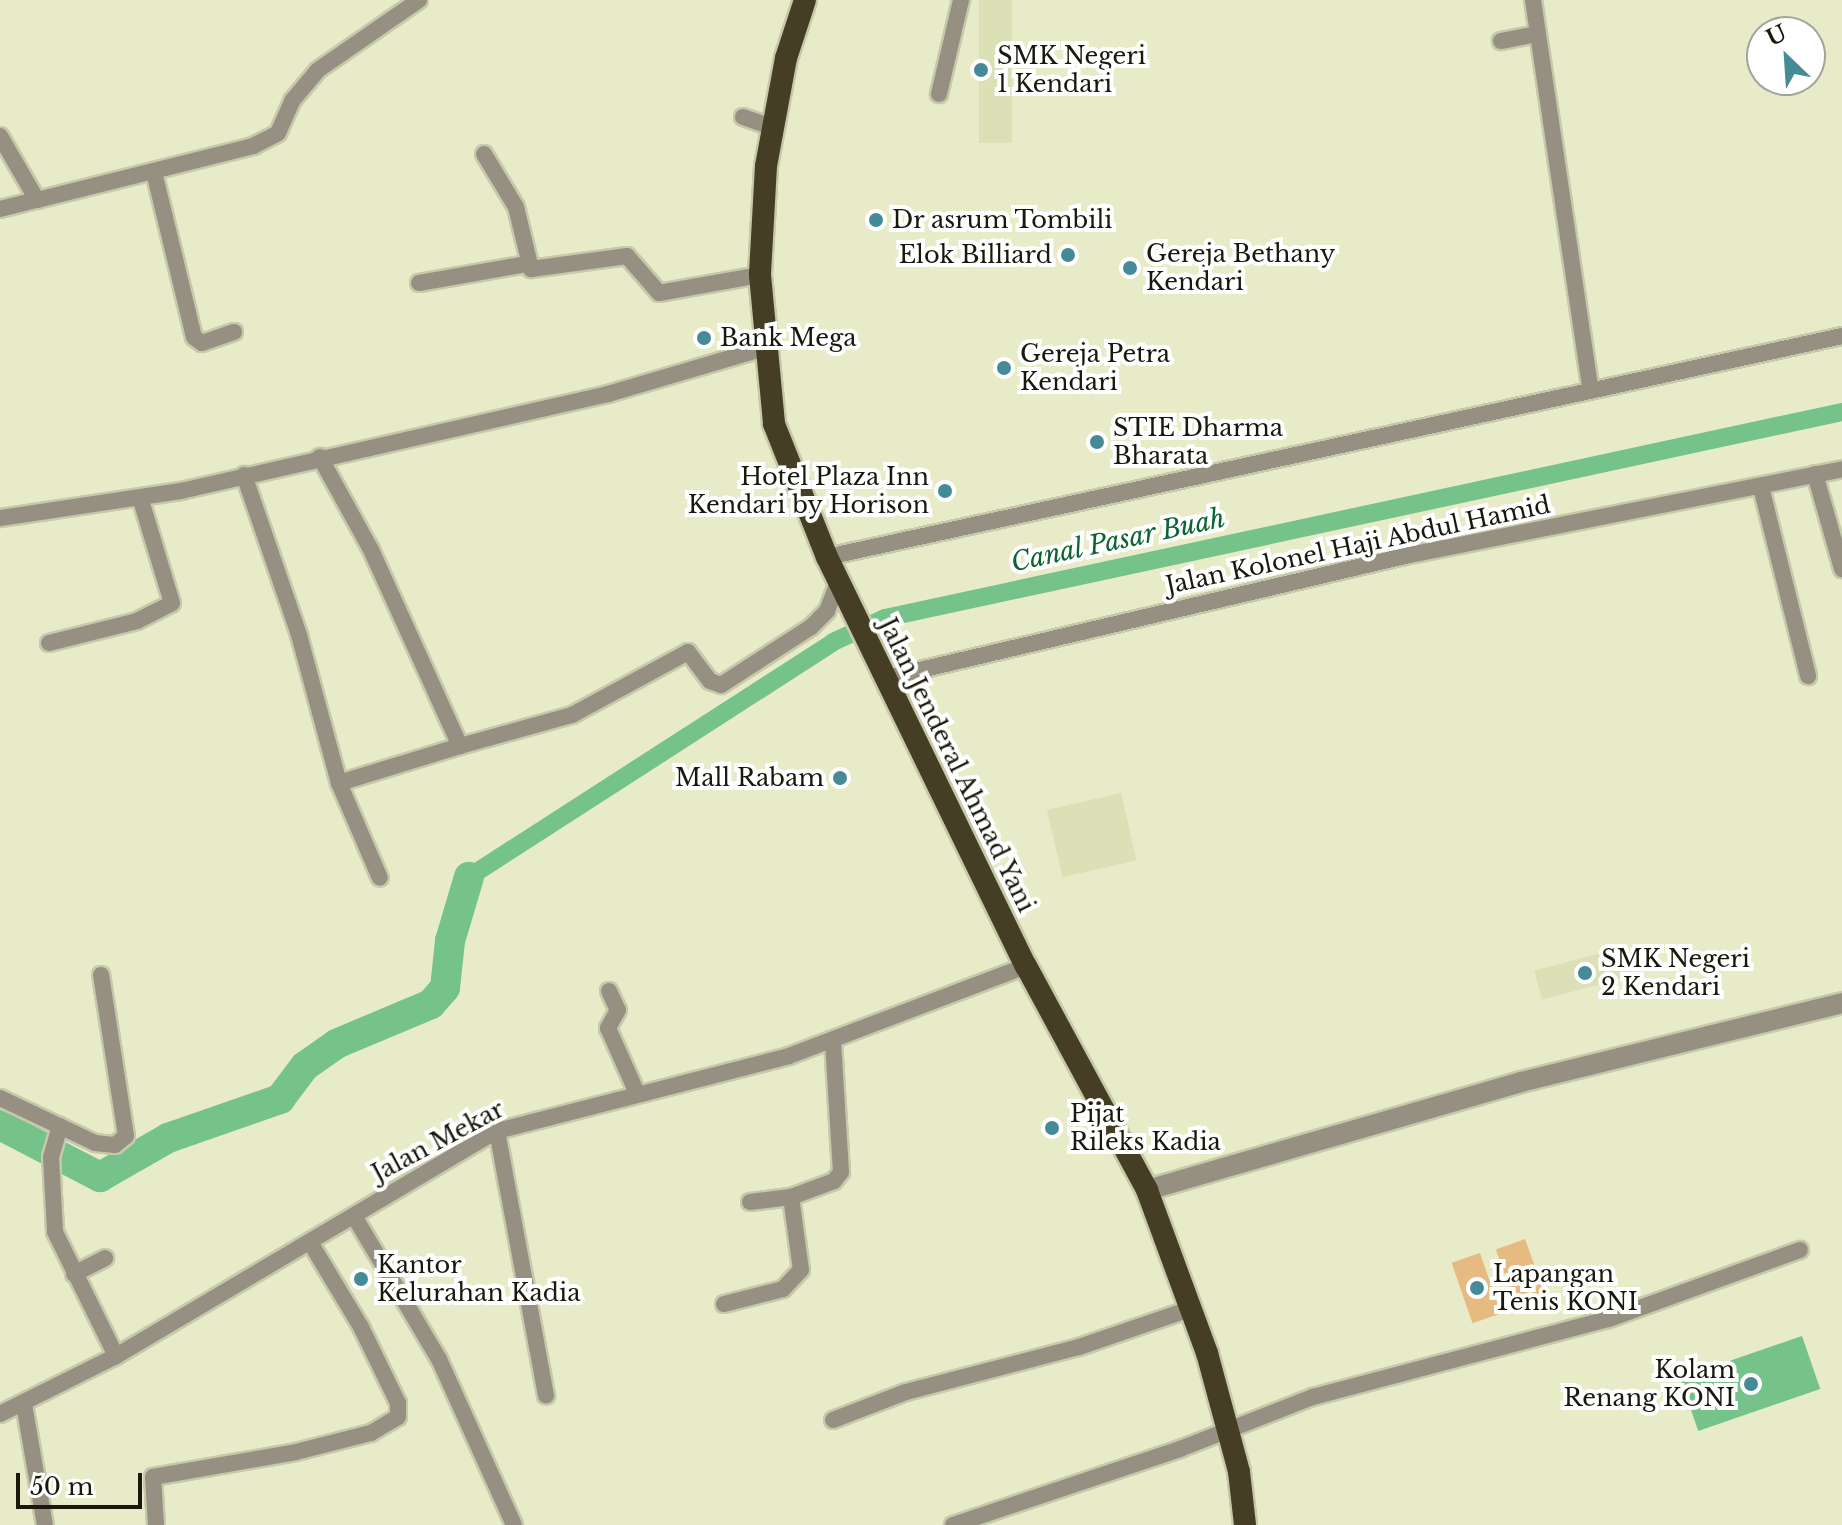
<!DOCTYPE html>
<style>
body{margin:0}
#map{position:relative;width:1842px;height:1525px;overflow:hidden;background:#e7ebc8;font-family:"Libre Baskerville",serif}
div>[style]{position:absolute}
.built>*{inset:0;background:#dce0b6;transform-origin:0 0}
.green>*{inset:0;background:#e7ba82;transform-origin:0 0}
.water>*{inset:0;background:#75c28a;transform-origin:0 0}
.canal>*{height:18px;margin:-9px;padding:0 9px;transform-origin:9px;border-radius:9px;background:#75c28a}
.river>*{height:30px;margin:-15px;padding:0 15px;transform-origin:15px;border-radius:15px;background:#75c28a}
.roads{filter:drop-shadow(2px 0 #c6c9aa) drop-shadow(-2px 0 #c6c9aa) drop-shadow(0 2px #c6c9aa) drop-shadow(0 -2px #c6c9aa)}
.minor>*{height:16px;margin:-8px;padding:0 8px;transform-origin:8px;border-radius:8px;background:#959082}
.tertiary>*{height:20px;margin:-10px;padding:0 10px;transform-origin:10px;border-radius:10px;background:#959082}
.trunk>*{height:22px;margin:-11px;padding:0 11px;transform-origin:11px;border-radius:11px;background:#463e24}
.dots>*{width:22px;height:22px;translate:-50% -50%;box-sizing:border-box;border:4px solid #fff;border-radius:50%}
span{translate:-50% -50%;white-space:nowrap;text-align:center;line-height:1.15;-webkit-text-stroke:8px #fff;paint-order:stroke}
.poi-label{font-size:24px;color:#18190c}
.left{translate:0 -50%;text-align:left}
.right{translate:-100% -50%;text-align:right}
.street-label{font-size:24px;color:#18190c}
.water-label{font-size:26px;color:#0b6431;font-style:italic}
.north{position:absolute;left:1746px;top:16px;width:80px;height:80px;box-sizing:border-box;background:#fff;border:2px solid #a3a39e;border-radius:50%;rotate:335deg;font-size:22px;font-weight:700;line-height:32px;text-align:center;color:#18190c}
.north::after{content:'';display:block;margin:auto;width:28px;height:36px;background:#458a97;clip-path:polygon(50% 0,100% 100%,50% 72%,0 100%)}
.scale{position:absolute;left:16px;top:1473px;width:126px;height:36px;box-sizing:border-box;border:4px solid #18190c;border-top:0;padding-left:10px;font-size:24px;line-height:28px;white-space:nowrap;color:#18190c;-webkit-text-stroke:6px #fff;paint-order:stroke}
</style>
<div id="map">
<div class="built">
<i style="left:979px;top:0;width:33px;height:143px"></i>
<i style="left:1121px;top:793px;width:69px;height:76px;rotate:77deg"></i>
<i style="left:1627px;top:946px;width:30px;height:96px;rotate:75deg"></i>
</div>
<div class="green">
<i style="left:1525px;top:1239px;width:62px;height:31px;rotate:70deg"></i>
<i style="left:1480px;top:1253px;width:64px;height:30px;rotate:71deg"></i>
</div>
<div class="water">
<i style="left:1802px;top:1336px;width:56px;height:129px;rotate:71deg"></i>
</div>
<div class="canal">
<i style="left:469px;top:877px;width:433px;rotate:-32.8deg"></i>
<i style="left:833px;top:642px;width:57px;rotate:-24.8deg"></i>
<i style="left:885px;top:618px;width:979px;rotate:-12.15deg"></i>
</div>
<div class="river">
<i style="left:0;top:1125px;width:113px;rotate:27.5deg"></i>
<i style="left:100px;top:1177px;width:78px;rotate:-29.8deg"></i>
<i style="left:168px;top:1138px;width:119px;rotate:-19.2deg"></i>
<i style="left:280px;top:1099px;width:41px;rotate:-52.9deg"></i>
<i style="left:305px;top:1066px;width:38px;rotate:-35deg"></i>
<i style="left:336px;top:1044px;width:103px;rotate:-22.8deg"></i>
<i style="left:431px;top:1004px;width:21px;rotate:-49deg"></i>
<i style="left:445px;top:988px;width:47px;rotate:-83.9deg"></i>
<i style="left:450px;top:941px;width:67px;rotate:-73.5deg"></i>
</div>
<div class="roads">
<div class="minor">
<i style="left:1533px;top:0;width:392px;rotate:81.6deg"></i>
<i style="left:1501px;top:41px;width:37px;rotate:-11deg"></i>
<i style="left:939px;top:94px;width:97px;rotate:-76.8deg"></i>
<i style="left:743px;top:117px;width:31px;rotate:19deg"></i>
<i style="left:0;top:136px;width:74px;rotate:60deg"></i>
<i style="left:37px;top:200px;width:223px;rotate:-14deg"></i>
<i style="left:253px;top:146px;width:28px;rotate:-27deg"></i>
<i style="left:278px;top:133px;width:35px;rotate:-66deg"></i>
<i style="left:292px;top:101px;width:40px;rotate:-50deg"></i>
<i style="left:318px;top:70px;width:123px;rotate:-34.7deg"></i>
<i style="left:484px;top:154px;width:62px;rotate:58.9deg"></i>
<i style="left:516px;top:207px;width:64px;rotate:76.4deg"></i>
<i style="left:531px;top:269px;width:97px;rotate:-7.7deg"></i>
<i style="left:627px;top:256px;width:49px;rotate:49.1deg"></i>
<i style="left:659px;top:293px;width:103px;rotate:-10.1deg"></i>
<i style="left:154px;top:172px;width:170px;rotate:76.4deg"></i>
<i style="left:194px;top:337px;width:10px;rotate:37deg"></i>
<i style="left:202px;top:343px;width:34px;rotate:-19deg"></i>
<i style="left:0;top:209px;width:38px;rotate:-14deg"></i>
<i style="left:419px;top:283px;width:110px;rotate:-10deg"></i>
<i style="left:1815px;top:474px;width:99px;rotate:74.1deg"></i>
<i style="left:244px;top:475px;width:169px;rotate:71deg"></i>
<i style="left:299px;top:635px;width:153px;rotate:74.9deg"></i>
<i style="left:339px;top:783px;width:127px;rotate:-17deg"></i>
<i style="left:460px;top:746px;width:217px;rotate:-114.4deg"></i>
<i style="left:370px;top:548px;width:104px;rotate:-118.8deg"></i>
<i style="left:1761px;top:487px;width:195px;rotate:76deg"></i>
<i style="left:0;top:518px;width:183px;rotate:-8.5deg"></i>
<i style="left:181px;top:491px;width:438px;rotate:-12.8deg"></i>
<i style="left:608px;top:394px;width:163px;rotate:-16.4deg"></i>
<i style="left:827px;top:557px;width:1039px;rotate:-12.28deg"></i>
<i style="left:49px;top:643px;width:91px;rotate:-14deg"></i>
<i style="left:137px;top:621px;width:39px;rotate:-27deg"></i>
<i style="left:172px;top:603px;width:108px;rotate:-106.8deg"></i>
<i style="left:886px;top:678px;width:537px;rotate:-13.23deg"></i>
<i style="left:1409px;top:555px;width:441px;rotate:-11.2deg"></i>
<i style="left:460px;top:746px;width:116px;rotate:-15.5deg"></i>
<i style="left:572px;top:715px;width:132px;rotate:-28.5deg"></i>
<i style="left:688px;top:652px;width:36px;rotate:53deg"></i>
<i style="left:710px;top:681px;width:12px;rotate:20deg"></i>
<i style="left:721px;top:685px;width:107px;rotate:-32.8deg"></i>
<i style="left:811px;top:627px;width:23px;rotate:-45deg"></i>
<i style="left:827px;top:611px;width:31px;rotate:-69deg"></i>
<i style="left:339px;top:783px;width:103px;rotate:66.7deg"></i>
<i style="left:609px;top:991px;width:21px;rotate:65deg"></i>
<i style="left:618px;top:1010px;width:21px;rotate:119deg"></i>
<i style="left:608px;top:1028px;width:71px;rotate:66deg"></i>
<i style="left:0;top:1098px;width:105px;rotate:25.3deg"></i>
<i style="left:95px;top:1143px;width:20px;rotate:6deg"></i>
<i style="left:115px;top:1145px;width:14px;rotate:-39deg"></i>
<i style="left:126px;top:1136px;width:163px;rotate:-98.8deg"></i>
<i style="left:60px;top:1126px;width:32px;rotate:106deg"></i>
<i style="left:51px;top:1157px;width:75px;rotate:86.9deg"></i>
<i style="left:55px;top:1232px;width:138px;rotate:63.8deg"></i>
<i style="left:497px;top:1131px;width:269px;rotate:79.5deg"></i>
<i style="left:750px;top:1202px;width:41px;rotate:-7deg"></i>
<i style="left:354px;top:1216px;width:166px;rotate:59.3deg"></i>
<i style="left:439px;top:1359px;width:182px;rotate:65.7deg"></i>
<i style="left:74px;top:1274px;width:35px;rotate:-27deg"></i>
<i style="left:724px;top:1304px;width:61px;rotate:-14.3deg"></i>
<i style="left:783px;top:1289px;width:26px;rotate:-47deg"></i>
<i style="left:801px;top:1270px;width:74px;rotate:-97.8deg"></i>
<i style="left:791px;top:1197px;width:46px;rotate:-20.4deg"></i>
<i style="left:834px;top:1181px;width:11px;rotate:-52deg"></i>
<i style="left:841px;top:1172px;width:130px;rotate:-93.5deg"></i>
<i style="left:24px;top:1404px;width:123px;rotate:80.2deg"></i>
<i style="left:0;top:1414px;width:130px;rotate:-26.6deg"></i>
<i style="left:116px;top:1356px;width:442px;rotate:-30.6deg"></i>
<i style="left:497px;top:1131px;width:301px;rotate:-14.4deg"></i>
<i style="left:789px;top:1056px;width:254px;rotate:-20.8deg"></i>
<i style="left:833px;top:1420px;width:78px;rotate:-21deg"></i>
<i style="left:906px;top:1392px;width:179px;rotate:-14.6deg"></i>
<i style="left:1079px;top:1347px;width:117px;rotate:-18.9deg"></i>
<i style="left:156px;top:1525px;width:48px;rotate:-93.6deg"></i>
<i style="left:153px;top:1477px;width:145px;rotate:-9.9deg"></i>
<i style="left:296px;top:1452px;width:77px;rotate:-14.2deg"></i>
<i style="left:371px;top:1433px;width:31px;rotate:-31deg"></i>
<i style="left:398px;top:1417px;width:14px;rotate:-90deg"></i>
<i style="left:398px;top:1403px;width:85px;rotate:-116deg"></i>
<i style="left:361px;top:1327px;width:99px;rotate:-121deg"></i>
<i style="left:953px;top:1525px;width:239px;rotate:-18.5deg"></i>
<i style="left:1180px;top:1449px;width:143px;rotate:-21.4deg"></i>
<i style="left:1313px;top:1397px;width:306px;rotate:-14.8deg"></i>
<i style="left:1609px;top:1319px;width:203px;rotate:-19.9deg"></i>
</div>
<div class="tertiary">
<i style="left:1147px;top:1190px;width:389px;rotate:-16.1deg"></i>
<i style="left:1521px;top:1082px;width:331px;rotate:-13.8deg"></i>
</div>
<div class="trunk">
<i style="left:805px;top:0;width:61px;rotate:108.1deg"></i>
<i style="left:786px;top:58px;width:110px;rotate:100.5deg"></i>
<i style="left:766px;top:166px;width:109px;rotate:93.2deg"></i>
<i style="left:760px;top:275px;width:150px;rotate:84.6deg"></i>
<i style="left:774px;top:424px;width:143px;rotate:68.3deg"></i>
<i style="left:827px;top:557px;width:455px;rotate:64.1deg"></i>
<i style="left:1026px;top:966px;width:255px;rotate:61.6deg"></i>
<i style="left:1147px;top:1190px;width:174px;rotate:69.8deg"></i>
<i style="left:1207px;top:1353px;width:123px;rotate:74.9deg"></i>
<i style="left:1239px;top:1472px;width:53px;rotate:83.5deg"></i>
</div>
</div>
<div class="dots">
<i style="left:981px;top:70px;background:#458a97"></i>
<i style="left:876px;top:220px;background:#458a97"></i>
<i style="left:1068px;top:255px;background:#458a97"></i>
<i style="left:1130px;top:268px;background:#458a97"></i>
<i style="left:704px;top:338px;background:#458a97"></i>
<i style="left:1004px;top:368px;background:#458a97"></i>
<i style="left:1097px;top:442px;background:#458a97"></i>
<i style="left:945px;top:491px;background:#458a97"></i>
<i style="left:840px;top:778px;background:#458a97"></i>
<i style="left:1585px;top:973px;background:#458a97"></i>
<i style="left:1052px;top:1128px;background:#458a97"></i>
<i style="left:361px;top:1279px;background:#458a97"></i>
<i style="left:1477px;top:1288px;background:#458a97"></i>
<i style="left:1751px;top:1384px;background:#458a97"></i>
</div>
<div class="poi-label">
<span class="left" style="left:997px;top:70px">SMK Negeri<br>1 Kendari</span>
<span class="left" style="left:892px;top:220px">Dr asrum Tombili</span>
<span class="left" style="left:1146px;top:268px">Gereja Bethany<br>Kendari</span>
<span class="right" style="left:1052px;top:255px">Elok Billiard</span>
<span class="left" style="left:720px;top:338px">Bank Mega</span>
<span class="left" style="left:1020px;top:368px">Gereja Petra<br>Kendari</span>
<span class="left" style="left:1113px;top:442px">STIE Dharma<br>Bharata</span>
<span class="right" style="left:929px;top:491px">Hotel Plaza Inn<br>Kendari by Horison</span>
<span class="right" style="left:824px;top:778px">Mall Rabam</span>
<span class="left" style="left:1601px;top:973px">SMK Negeri<br>2 Kendari</span>
<span class="left" style="left:1070px;top:1128px">Pijat<br>Rileks Kadia</span>
<span class="left" style="left:377px;top:1279px">Kantor<br>Kelurahan Kadia</span>
<span class="left" style="left:1493px;top:1288px">Lapangan<br>Tenis KONI</span>
<span class="right" style="left:1735px;top:1384px">Kolam<br>Renang KONI</span>
</div>
<div class="street-label">
<span style="left:1358px;top:545px;rotate:-12deg">Jalan Kolonel Haji Abdul Hamid</span>
<span style="left:957px;top:765px;rotate:64deg">Jalan Jenderal Ahmad Yani</span>
<span style="left:438px;top:1141px;rotate:-28deg">Jalan Mekar</span>
</div>
<div class="water-label">
<span style="left:1118px;top:541px;rotate:-12deg">Canal Pasar Buah</span>
</div>
<div class="north">U</div>
<div class="scale">50 m</div>
</div>
